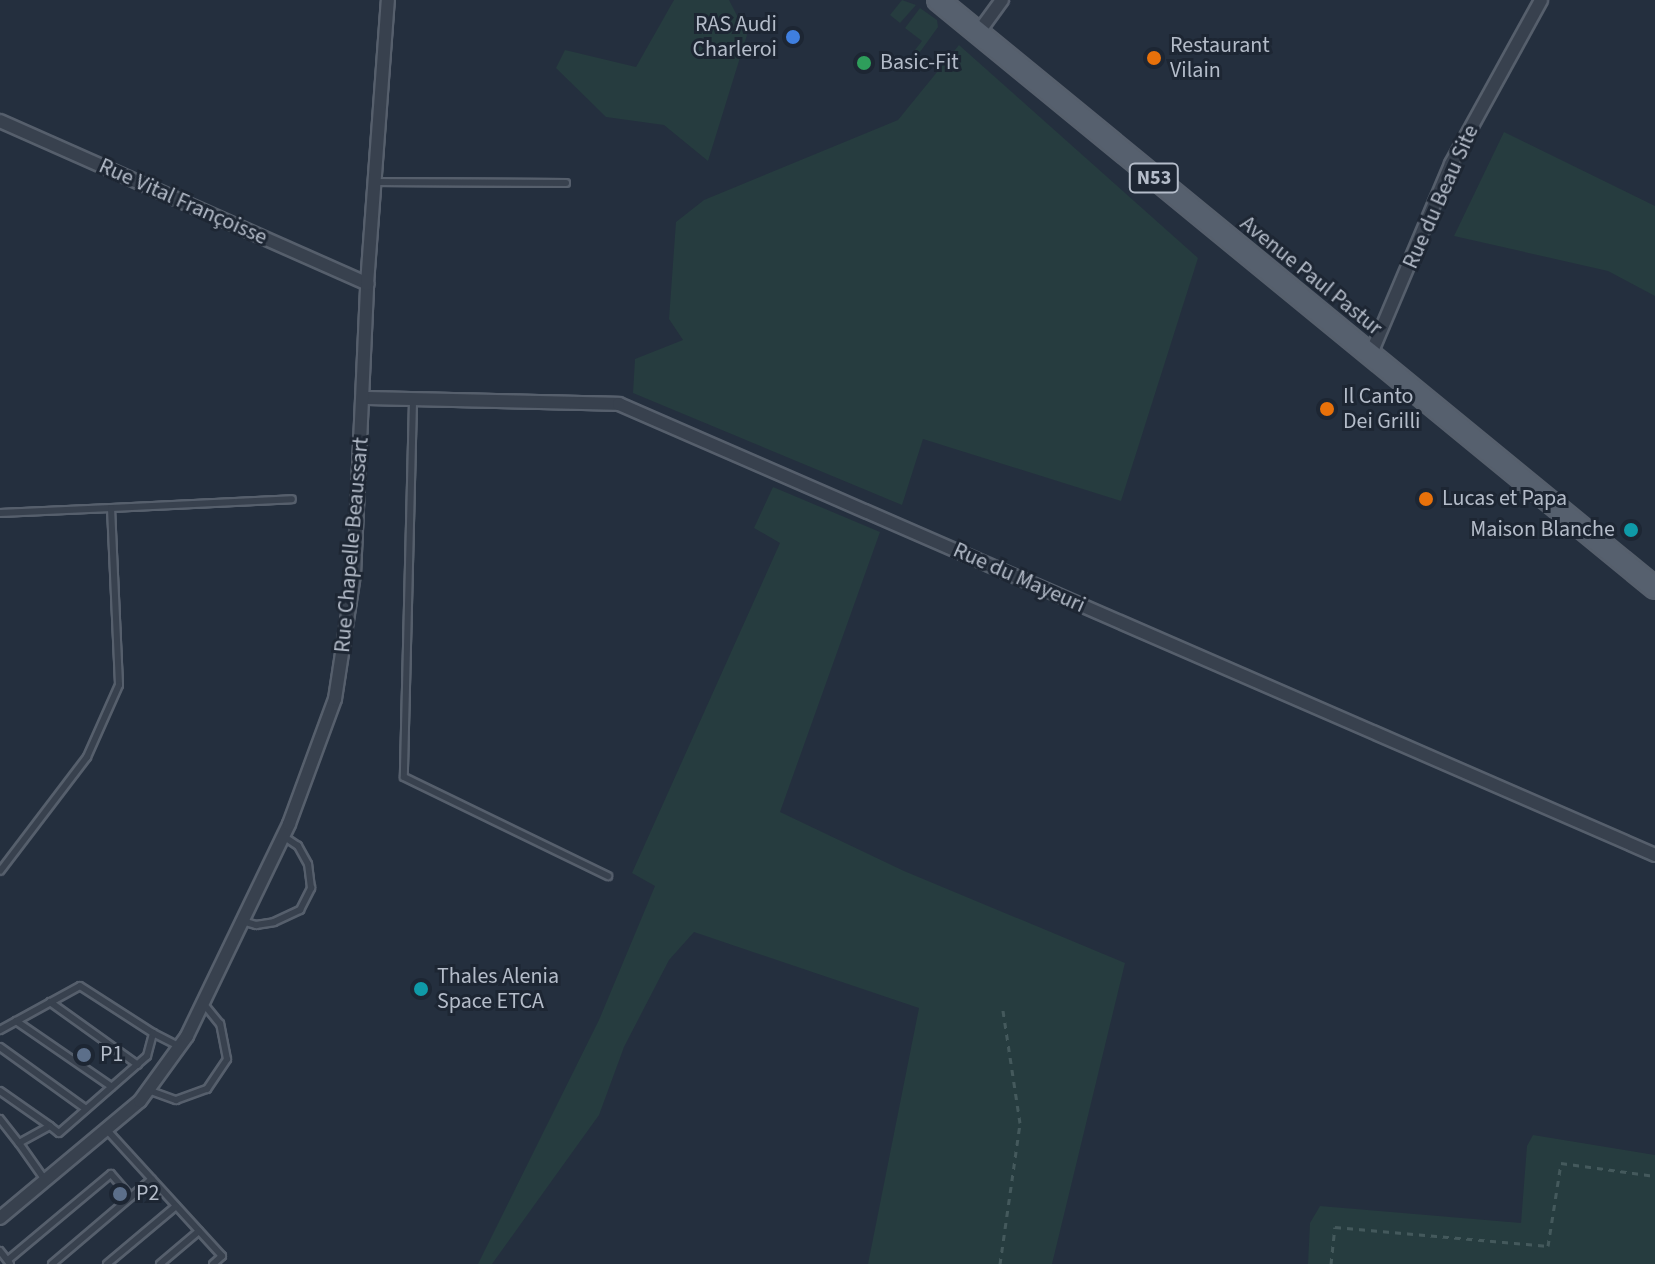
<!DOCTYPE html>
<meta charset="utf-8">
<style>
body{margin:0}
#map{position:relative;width:1655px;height:1264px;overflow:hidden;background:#242f3e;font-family:"Source Sans 3",sans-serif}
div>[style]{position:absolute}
.green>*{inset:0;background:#263c3f}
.path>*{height:3px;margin-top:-1.5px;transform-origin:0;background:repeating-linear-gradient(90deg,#44595c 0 6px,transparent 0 12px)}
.roads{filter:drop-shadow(2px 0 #565f6c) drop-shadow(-2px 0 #565f6c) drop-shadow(0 2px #565f6c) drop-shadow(0 -2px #565f6c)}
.lane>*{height:6px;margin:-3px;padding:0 3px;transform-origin:3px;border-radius:3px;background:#38414e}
.street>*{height:12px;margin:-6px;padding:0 6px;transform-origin:6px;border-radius:6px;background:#38414e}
.primary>*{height:20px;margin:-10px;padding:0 10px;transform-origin:10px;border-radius:10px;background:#56606e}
.dots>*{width:22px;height:22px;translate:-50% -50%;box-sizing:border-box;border:4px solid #1d2633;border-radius:50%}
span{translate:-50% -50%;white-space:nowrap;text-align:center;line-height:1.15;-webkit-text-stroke:6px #1d2633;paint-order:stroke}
.shield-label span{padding:2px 6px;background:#1d2633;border:2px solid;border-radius:6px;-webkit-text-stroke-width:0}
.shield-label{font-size:20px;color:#b4bcc9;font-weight:700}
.poi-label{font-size:22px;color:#b4bcc9}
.right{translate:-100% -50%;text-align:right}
.left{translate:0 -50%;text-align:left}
.street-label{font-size:22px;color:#b4bcc9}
</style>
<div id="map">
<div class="green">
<i style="clip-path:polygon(674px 0,729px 0,747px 35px,708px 161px,664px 125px,606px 117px,556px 68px,565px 50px,636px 67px)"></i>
<i style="clip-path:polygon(902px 0,916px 5px,900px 23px,890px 15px)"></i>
<i style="clip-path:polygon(920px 8px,937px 20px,938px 27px,920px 52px,915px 50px,922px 41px,905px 28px)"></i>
<i style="clip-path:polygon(959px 45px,1198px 258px,1121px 501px,923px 439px,902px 505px,633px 393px,635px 359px,683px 340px,669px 319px,676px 222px,704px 200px,898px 120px)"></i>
<i style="clip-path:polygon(1504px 132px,1655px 206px,1655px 296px,1608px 271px,1454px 236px)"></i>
<i style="clip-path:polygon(773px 487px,880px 532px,780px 812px,904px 871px,1125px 963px,1052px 1264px,868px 1264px,919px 1008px,694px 932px,669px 960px,624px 1047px,599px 1115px,492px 1264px,478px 1264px,599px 1020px,655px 886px,632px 873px,780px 543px,754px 528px)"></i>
<i style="clip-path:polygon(1533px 1135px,1655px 1155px,1655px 1264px,1308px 1264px,1310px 1223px,1320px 1206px,1521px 1223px,1527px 1146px)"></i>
</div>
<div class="path">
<i style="left:1000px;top:1264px;width:142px;rotate:-81.9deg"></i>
<i style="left:1020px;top:1123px;width:114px;rotate:-98.6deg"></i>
<i style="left:1331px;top:1264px;width:37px;rotate:-84deg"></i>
<i style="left:1335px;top:1227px;width:214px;rotate:5.1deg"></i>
<i style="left:1548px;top:1246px;width:84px;rotate:-81.1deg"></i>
<i style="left:1561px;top:1163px;width:95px;rotate:7.9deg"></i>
</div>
<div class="roads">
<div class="lane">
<i style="left:374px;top:182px;width:192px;rotate:0.3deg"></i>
<i style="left:413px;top:401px;width:376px;rotate:91.4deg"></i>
<i style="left:404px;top:777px;width:227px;rotate:25.9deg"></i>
<i style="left:111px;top:508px;width:181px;rotate:-2.8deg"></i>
<i style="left:0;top:513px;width:111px;rotate:-2.6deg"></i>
<i style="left:111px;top:508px;width:177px;rotate:87.4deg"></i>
<i style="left:119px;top:685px;width:79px;rotate:114deg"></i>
<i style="left:87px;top:757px;width:143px;rotate:127.3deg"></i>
<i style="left:242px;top:921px;width:15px;rotate:16deg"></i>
<i style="left:256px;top:925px;width:18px;rotate:-9deg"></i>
<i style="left:274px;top:922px;width:29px;rotate:-25deg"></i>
<i style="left:300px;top:910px;width:25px;rotate:-63deg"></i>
<i style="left:311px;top:888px;width:24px;rotate:-97deg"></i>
<i style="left:308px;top:864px;width:21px;rotate:-119deg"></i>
<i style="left:298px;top:846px;width:18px;rotate:-146deg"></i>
<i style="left:50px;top:1002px;width:108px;rotate:35.6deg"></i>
<i style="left:16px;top:1021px;width:116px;rotate:34.5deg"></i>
<i style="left:0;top:1030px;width:91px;rotate:-28.8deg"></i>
<i style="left:80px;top:986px;width:87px;rotate:32.8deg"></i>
<i style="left:0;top:1047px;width:106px;rotate:35.8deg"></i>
<i style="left:148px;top:1090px;width:30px;rotate:20deg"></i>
<i style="left:176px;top:1100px;width:33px;rotate:-20deg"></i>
<i style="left:207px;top:1089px;width:36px;rotate:-56deg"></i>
<i style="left:227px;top:1059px;width:36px;rotate:-101deg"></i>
<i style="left:220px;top:1024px;width:26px;rotate:-129deg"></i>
<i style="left:0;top:1091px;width:61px;rotate:35deg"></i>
<i style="left:0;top:1119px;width:31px;rotate:52deg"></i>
<i style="left:106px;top:1129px;width:172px;rotate:47.6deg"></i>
<i style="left:222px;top:1256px;width:12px;rotate:138deg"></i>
<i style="left:45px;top:1180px;width:45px;rotate:-125.1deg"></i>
<i style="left:19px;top:1143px;width:35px;rotate:-29deg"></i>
<i style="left:50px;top:1126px;width:11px;rotate:38deg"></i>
<i style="left:59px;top:1133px;width:117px;rotate:-41.2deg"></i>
<i style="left:147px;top:1056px;width:24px;rotate:-75deg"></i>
<i style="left:153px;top:1033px;width:30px;rotate:27deg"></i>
<i style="left:0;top:1251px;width:16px;rotate:52deg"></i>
<i style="left:8px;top:1260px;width:134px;rotate:-39.9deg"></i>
<i style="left:111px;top:1174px;width:30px;rotate:49deg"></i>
<i style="left:52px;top:1264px;width:131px;rotate:-40.4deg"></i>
<i style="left:107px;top:1264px;width:90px;rotate:-40deg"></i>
<i style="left:160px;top:1264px;width:51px;rotate:-40.2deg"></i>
</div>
<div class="street">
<i style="left:978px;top:33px;width:41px;rotate:-54deg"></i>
<i style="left:0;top:121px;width:402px;rotate:23.9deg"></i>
<i style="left:1370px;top:356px;width:208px;rotate:-67.1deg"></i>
<i style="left:1451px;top:164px;width:187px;rotate:-61.2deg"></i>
<i style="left:363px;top:398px;width:256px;rotate:1.3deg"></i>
<i style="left:619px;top:404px;width:1130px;rotate:23.52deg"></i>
<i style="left:0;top:1218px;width:182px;rotate:-39.9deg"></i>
<i style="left:140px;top:1101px;width:80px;rotate:-54.1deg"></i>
<i style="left:187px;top:1036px;width:235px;rotate:-64.3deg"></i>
<i style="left:289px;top:824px;width:133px;rotate:-69.8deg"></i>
<i style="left:335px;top:699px;width:125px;rotate:-81.3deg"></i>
<i style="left:354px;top:575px;width:291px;rotate:-87.4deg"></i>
<i style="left:367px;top:284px;width:285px;rotate:-85.8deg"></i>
</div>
<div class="primary">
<i style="left:938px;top:0;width:927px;rotate:39.35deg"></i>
</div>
</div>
<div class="dots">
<i style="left:793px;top:37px;background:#3f7fe0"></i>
<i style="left:1154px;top:58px;background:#e8710a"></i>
<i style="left:864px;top:63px;background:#2e9e5b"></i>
<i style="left:1327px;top:409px;background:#e8710a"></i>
<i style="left:1426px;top:499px;background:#e8710a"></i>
<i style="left:1631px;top:530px;background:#0f9aa8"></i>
<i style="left:421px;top:989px;background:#0f9aa8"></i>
<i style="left:84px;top:1055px;background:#5c6f8a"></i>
<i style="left:120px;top:1194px;background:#5c6f8a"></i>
</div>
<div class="shield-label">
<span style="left:1154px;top:178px">N53</span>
</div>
<div class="poi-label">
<span class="right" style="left:777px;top:37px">RAS Audi<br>Charleroi</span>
<span class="left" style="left:1170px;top:58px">Restaurant<br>Vilain</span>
<span class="left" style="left:880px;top:63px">Basic-Fit</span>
<span class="left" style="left:1343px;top:409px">Il Canto<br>Dei Grilli</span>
<span class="left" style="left:1442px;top:499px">Lucas et Papa</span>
<span class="right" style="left:1615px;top:530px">Maison Blanche</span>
<span class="left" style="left:437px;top:989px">Thales Alenia<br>Space ETCA</span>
<span class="left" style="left:100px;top:1055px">P1</span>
<span class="left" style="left:136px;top:1194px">P2</span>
</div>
<div class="street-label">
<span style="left:1441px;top:197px;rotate:-66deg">Rue du Beau Site</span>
<span style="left:183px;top:202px;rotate:24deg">Rue Vital Françoisse</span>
<span style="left:1311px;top:276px;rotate:39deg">Avenue Paul Pastur</span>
<span style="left:352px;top:545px;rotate:-85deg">Rue Chapelle Beaussart</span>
<span style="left:1019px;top:578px;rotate:24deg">Rue du Mayeuri</span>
</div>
</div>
